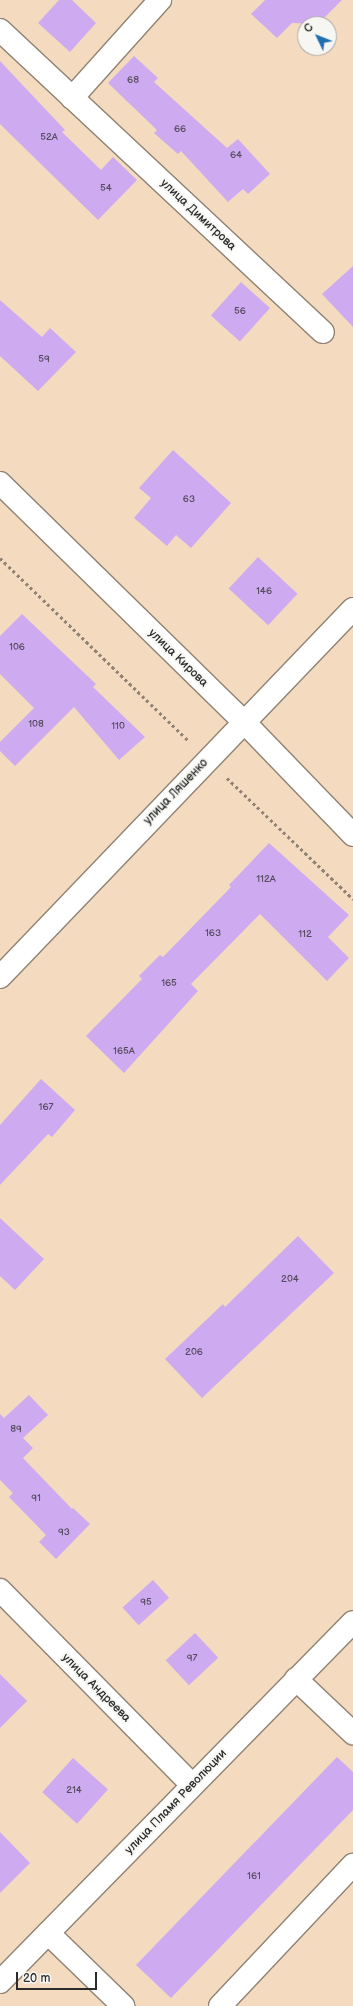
<!DOCTYPE html>
<meta charset="utf-8">
<style>
body{margin:0}
#map{position:relative;width:353px;height:2006px;overflow:hidden;background:#f4dbbf;font-family:"Balsamiq Sans",sans-serif}
div>[style]{position:absolute}
.building>*{inset:0;background:#ceaaf1;transform-origin:0 0}
.path>*{height:2.5px;margin-top:-1.25px;transform-origin:0;background:repeating-linear-gradient(90deg,#908375 0 3px,transparent 0 6px)}
.roads{filter:drop-shadow(1px 0 #908375) drop-shadow(-1px 0 #908375) drop-shadow(0 1px #908375) drop-shadow(0 -1px #908375)}
.minor>*{height:22px;margin:-11px;padding:0 11px;transform-origin:11px;border-radius:11px;background:#fff}
.major>*{height:22px;margin:-11px;padding:0 11px;transform-origin:11px;border-radius:11px;background:#fff}
span{translate:-50% -50%;white-space:nowrap;text-align:center;line-height:1.15;-webkit-text-stroke:4px #f6f6f2;paint-order:stroke}
.number-label{font-size:10px;color:#544b5c}
.number-label span{-webkit-text-stroke-width:0}
.street-label{font-size:12px;color:#2b2b2b}
.north{position:absolute;left:297px;top:16px;width:40px;height:40px;box-sizing:border-box;background:#f6f6f2;border:1px solid #a5a5a2;border-radius:50%;rotate:313deg;font-size:11px;font-weight:700;line-height:16px;text-align:center;color:#2b2b2b}
.north::after{content:'';display:block;margin:auto;width:14px;height:18px;background:#1f6fb2;clip-path:polygon(50% 0,100% 100%,50% 72%,0 100%)}
.scale{position:absolute;left:16px;top:1972px;width:81px;height:18px;box-sizing:border-box;border:2px solid #2b2b2b;border-top:0;padding-left:5px;font-size:12px;line-height:14px;white-space:nowrap;color:#2b2b2b;-webkit-text-stroke:3px #f6f6f2;paint-order:stroke}
</style>
<div id="map">
<div class="building">
<i style="clip-path:polygon(59px 0,72px 0,96px 23px,70px 52px,38px 23px)"></i>
<i style="clip-path:polygon(265px 0,342px 0,318px 24px,292px 23px,277px 38px,251px 14px)"></i>
<i style="clip-path:polygon(134px 56px,158px 78px,154px 82px,227px 148px,238px 139px,270px 174px,248px 194px,243px 189px,228px 202px,181px 151px,178px 154px,154px 133px,157px 130px,108px 83px)"></i>
<i style="clip-path:polygon(0 61px,65px 130px,62px 132px,101px 170px,113px 157px,137px 180px,98px 220px,0 124px)"></i>
<i style="clip-path:polygon(353px 266px,353px 327px,322px 294px)"></i>
<i style="left:241px;top:282px;width:39px;height:45px;rotate:42deg"></i>
<i style="clip-path:polygon(0 300px,42px 337px,50px 328px,76px 352px,38px 391px,0 356px)"></i>
<i style="clip-path:polygon(173px 450px,231px 503px,191px 548px,176px 535px,167px 546px,134px 518px,151px 498px,139px 488px)"></i>
<i style="left:258px;top:557px;width:54px;height:43px;rotate:43deg"></i>
<i style="clip-path:polygon(22px 614px,96px 684px,93px 687px,145px 737px,119px 760px,74px 707px,15px 766px,0 751px,0 742px,34px 708px,0 674px,0 636px)"></i>
<i style="clip-path:polygon(269px 843px,349px 915px,328px 937px,349px 958px,327px 981px,260px 914px,191px 984px,198px 991px,124px 1073px,86px 1036px,142px 979px,139px 976px,160px 955px,163px 957px,231px 887px,229px 885px)"></i>
<i style="clip-path:polygon(41px 1079px,75px 1110px,52px 1137px,48px 1134px,0 1185px,0 1125px)"></i>
<i style="clip-path:polygon(0 1218px,44px 1259px,15px 1290px,0 1276px)"></i>
<i style="clip-path:polygon(298px 1236px,334px 1273px,202px 1398px,165px 1359px,223px 1304px,225px 1307px)"></i>
<i style="clip-path:polygon(29px 1395px,48px 1415px,23px 1438px,33px 1448px,23px 1458px,72px 1509px,73px 1508px,90px 1524px,56px 1559px,39px 1542px,46px 1535px,9px 1497px,13px 1493px,0 1480px,0 1414px,4px 1418px)"></i>
<i style="left:153px;top:1580px;width:24px;height:41px;rotate:48deg"></i>
<i style="left:195px;top:1633px;width:34px;height:40px;rotate:47deg"></i>
<i style="clip-path:polygon(0 1674px,27px 1701px,0 1728px)"></i>
<i style="clip-path:polygon(337px 1757px,353px 1772px,353px 1810px,171px 1998px,136px 1965px)"></i>
<i style="left:73px;top:1758px;width:47px;height:46px;rotate:42deg"></i>
<i style="clip-path:polygon(0 1832px,30px 1863px,0 1893px)"></i>
</div>
<div class="path">
<i style="left:0;top:558px;width:264px;rotate:44.1deg"></i>
<i style="left:227px;top:778px;width:175px;rotate:43.8deg"></i>
</div>
<div class="roads">
<div class="minor">
<i style="left:0;top:30px;width:442px;rotate:43.1deg"></i>
<i style="left:72px;top:98px;width:132px;rotate:-48.1deg"></i>
<i style="left:0;top:977px;width:510px;rotate:-46.19deg"></i>
<i style="left:0;top:1590px;width:274px;rotate:45.4deg"></i>
<i style="left:296px;top:1679px;width:79px;rotate:43.5deg"></i>
<i style="left:48px;top:1933px;width:105px;rotate:44.2deg"></i>
<i style="left:0;top:1982px;width:504px;rotate:-45.56deg"></i>
<i style="left:220px;top:2006px;width:194px;rotate:-46.7deg"></i>
</div>
<div class="major">
<i style="left:0;top:483px;width:342px;rotate:44.4deg"></i>
<i style="left:244px;top:722px;width:157px;rotate:46deg"></i>
</div>
</div>
<div class="number-label">
<span style="left:133px;top:81px">68</span>
<span style="left:180px;top:130px">66</span>
<span style="left:49px;top:138px">52А</span>
<span style="left:236px;top:156px">64</span>
<span style="left:106px;top:189px">54</span>
<span style="left:240px;top:312px">56</span>
<span style="left:44px;top:360px">59</span>
<span style="left:189px;top:500px">63</span>
<span style="left:264px;top:592px">146</span>
<span style="left:17px;top:648px">106</span>
<span style="left:36px;top:725px">108</span>
<span style="left:118px;top:727px">110</span>
<span style="left:266px;top:880px">112А</span>
<span style="left:213px;top:934px">163</span>
<span style="left:305px;top:935px">112</span>
<span style="left:169px;top:984px">165</span>
<span style="left:124px;top:1052px">165А</span>
<span style="left:46px;top:1108px">167</span>
<span style="left:290px;top:1280px">204</span>
<span style="left:194px;top:1353px">206</span>
<span style="left:16px;top:1430px">89</span>
<span style="left:36px;top:1499px">91</span>
<span style="left:64px;top:1533px">93</span>
<span style="left:146px;top:1603px">95</span>
<span style="left:192px;top:1659px">97</span>
<span style="left:74px;top:1791px">214</span>
<span style="left:254px;top:1877px">161</span>
</div>
<div class="street-label">
<span style="left:198px;top:215px;rotate:43deg">улица Димитрова</span>
<span style="left:178px;top:658px;rotate:44deg">улица Кирова</span>
<span style="left:176px;top:792px;rotate:-46deg">улица Ляшенко</span>
<span style="left:96px;top:1688px;rotate:45deg">улица Андреева</span>
<span style="left:176px;top:1802px;rotate:-46deg">улица Пламя Революции</span>
</div>
<div class="north">С</div>
<div class="scale">20 m</div>
</div>
